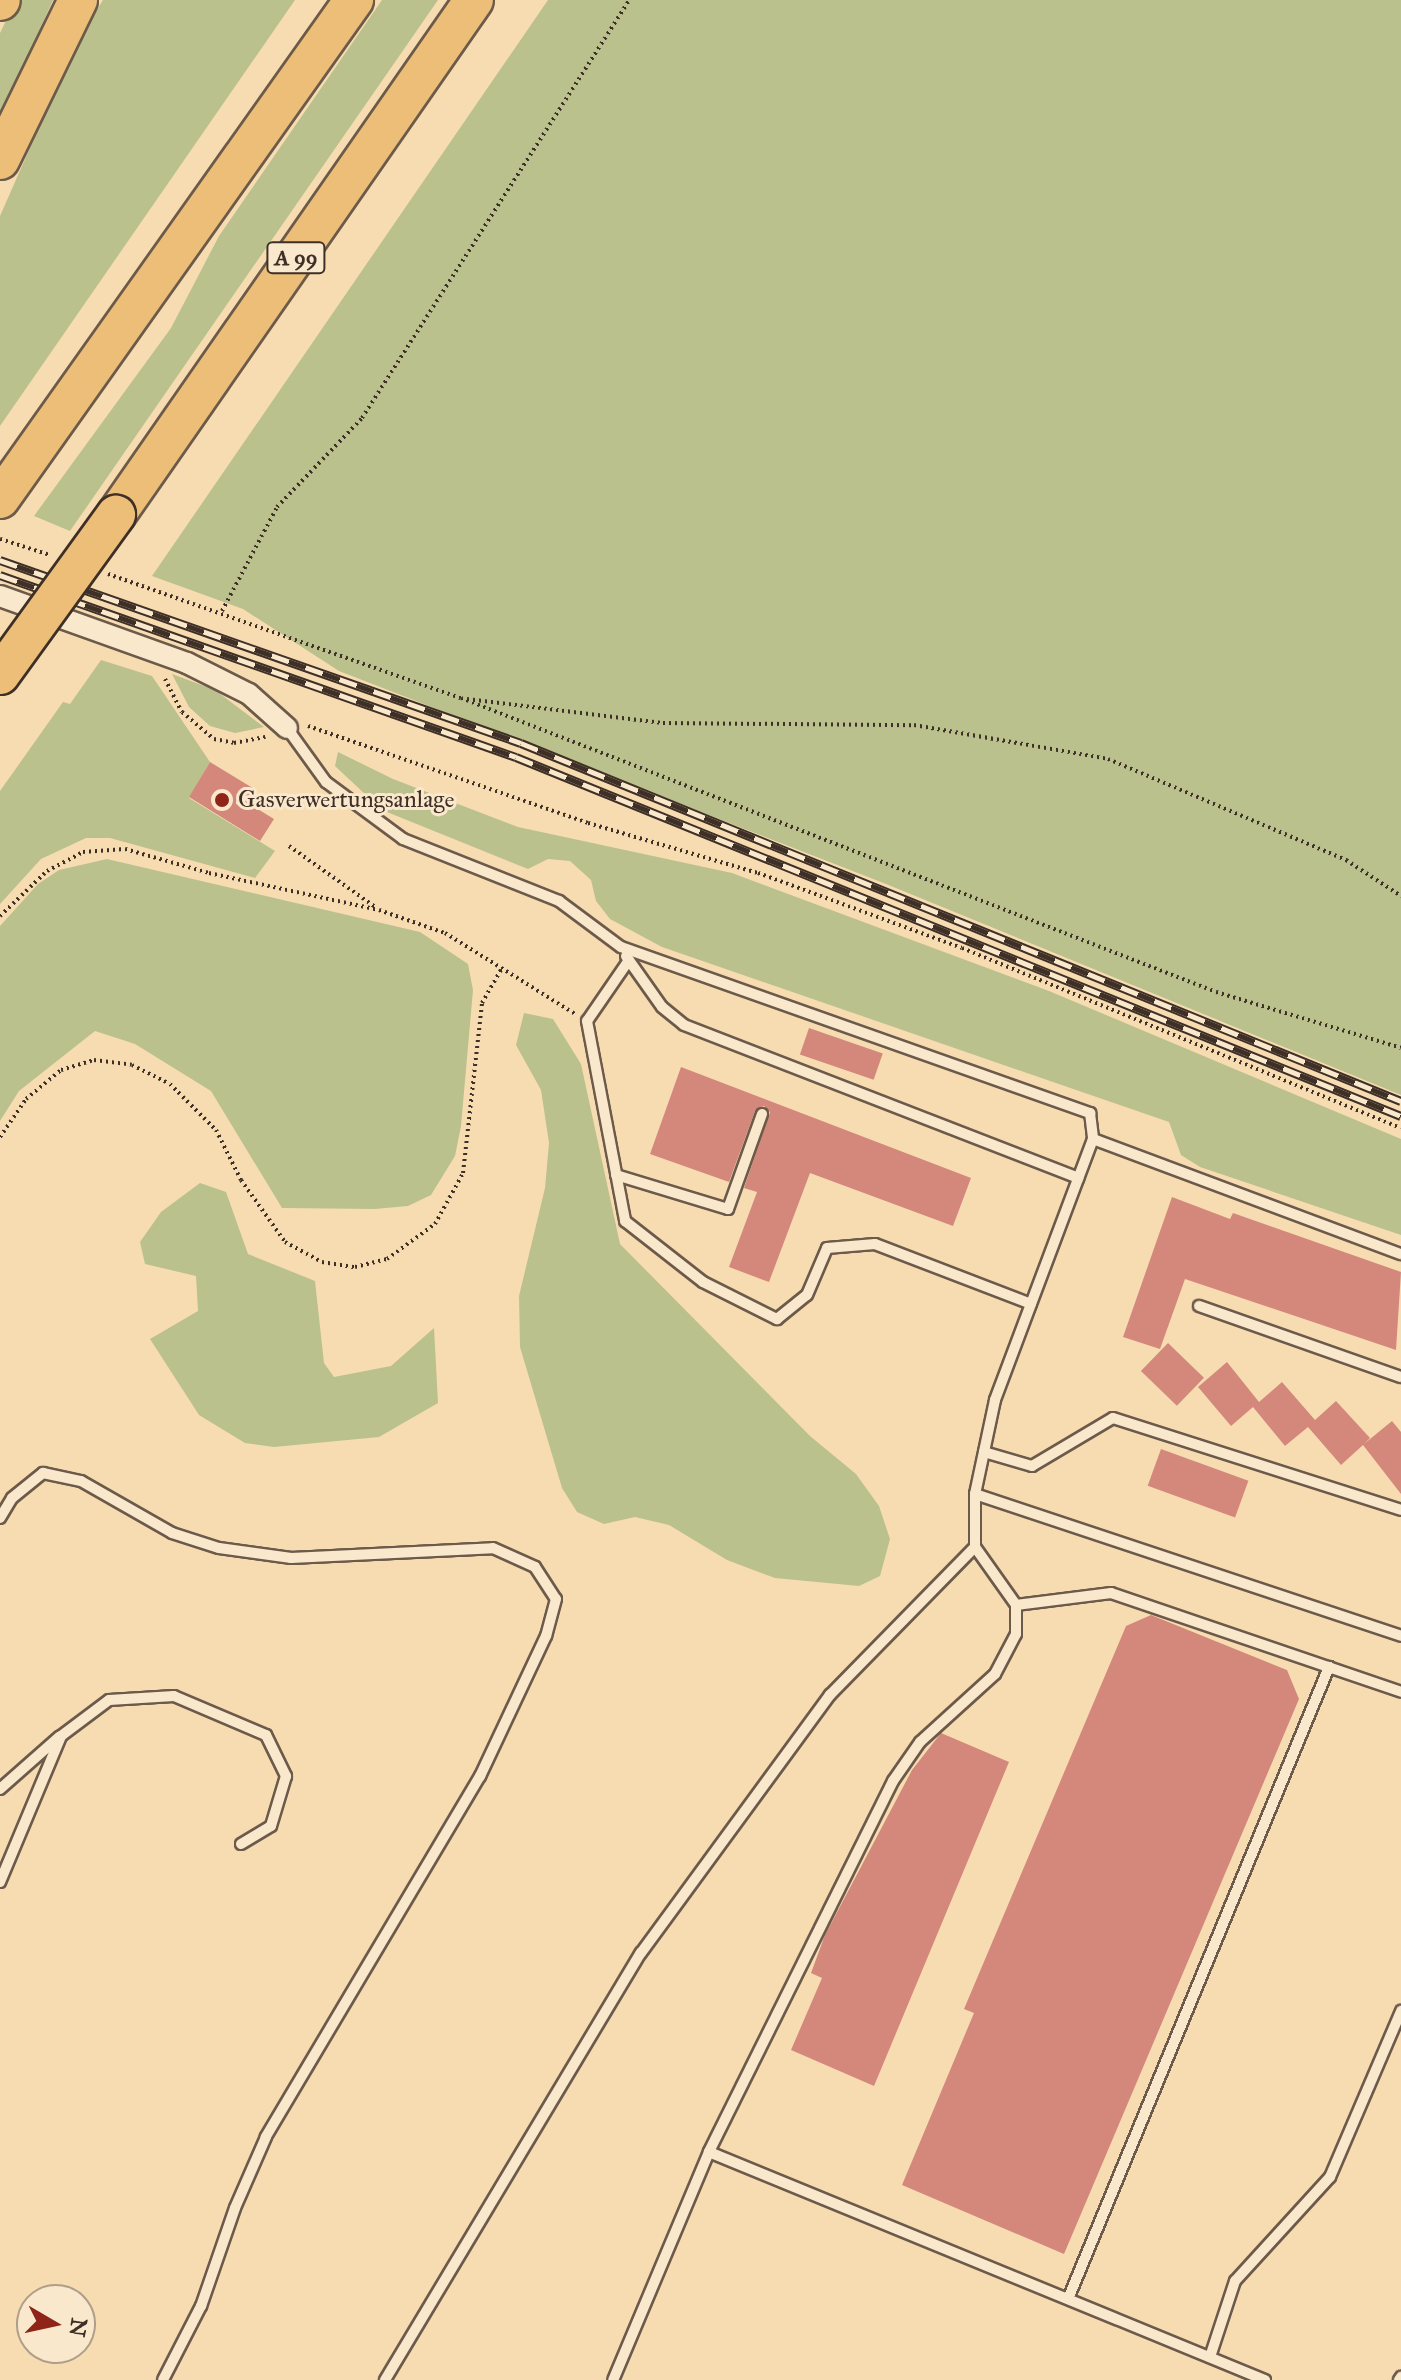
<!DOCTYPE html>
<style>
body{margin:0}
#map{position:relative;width:1401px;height:2380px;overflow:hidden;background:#f7dcb1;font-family:"IM FELL Great Primer",serif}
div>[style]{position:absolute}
.green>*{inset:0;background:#bac18d}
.building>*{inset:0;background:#d4887c;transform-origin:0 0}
.path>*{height:4px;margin-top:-2px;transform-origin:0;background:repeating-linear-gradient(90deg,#3e2f27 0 2px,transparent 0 6px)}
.roads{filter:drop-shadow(2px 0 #6c5a4a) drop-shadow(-2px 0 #6c5a4a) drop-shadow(0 2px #6c5a4a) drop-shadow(0 -2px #6c5a4a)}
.service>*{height:10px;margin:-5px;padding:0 5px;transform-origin:5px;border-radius:5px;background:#fae8cc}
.minor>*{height:20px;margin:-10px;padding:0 10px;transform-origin:10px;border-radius:10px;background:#fae8cc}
.motorway>*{height:38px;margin:-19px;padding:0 19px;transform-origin:19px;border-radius:19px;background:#ecbe78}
.rail>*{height:9px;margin-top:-4.5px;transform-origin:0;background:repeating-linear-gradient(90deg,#fae8cc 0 18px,#3e2f27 0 36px);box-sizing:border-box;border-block:2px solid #3e2f27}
.bridges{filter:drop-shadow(2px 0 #3e2f27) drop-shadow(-2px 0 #3e2f27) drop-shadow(0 2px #3e2f27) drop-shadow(0 -2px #3e2f27)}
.motorway-bridge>*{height:38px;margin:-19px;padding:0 19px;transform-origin:19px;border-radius:19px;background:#ecbe78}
.dots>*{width:22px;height:22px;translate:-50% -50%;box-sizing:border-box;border:4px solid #fae8cc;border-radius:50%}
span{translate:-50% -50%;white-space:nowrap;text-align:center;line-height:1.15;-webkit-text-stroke:6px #fae8cc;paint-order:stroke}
.shield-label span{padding:2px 6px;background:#fae8cc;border:2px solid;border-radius:6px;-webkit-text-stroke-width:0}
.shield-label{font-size:22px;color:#3e2f27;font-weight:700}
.poi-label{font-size:24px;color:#3e2f27}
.left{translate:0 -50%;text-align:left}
.north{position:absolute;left:16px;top:2284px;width:80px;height:80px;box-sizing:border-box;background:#fae8cc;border:2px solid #af9e8a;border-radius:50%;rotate:99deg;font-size:22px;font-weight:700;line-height:32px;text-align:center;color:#3e2f27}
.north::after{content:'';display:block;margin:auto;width:28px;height:36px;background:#8f2418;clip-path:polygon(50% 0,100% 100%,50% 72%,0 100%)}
</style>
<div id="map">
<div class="green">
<i style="clip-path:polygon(16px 0,53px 0,0 118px,0 33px)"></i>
<i style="clip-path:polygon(103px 0,295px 0,0 426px,0 216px,76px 43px)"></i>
<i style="clip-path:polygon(382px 0,438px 0,70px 531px,34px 516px,171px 328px,219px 236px)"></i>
<i style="clip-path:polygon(548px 0,1401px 0,1401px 1095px,886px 884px,339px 671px,243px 609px,152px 576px)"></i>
<i style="clip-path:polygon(101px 660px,152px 676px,210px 762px,189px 798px,275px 851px,255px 878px,110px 838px,86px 838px,41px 859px,0 904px,0 791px,63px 702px,70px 704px)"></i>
<i style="clip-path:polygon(172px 674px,215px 690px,264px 727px,235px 733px,210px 726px,189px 707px)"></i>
<i style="clip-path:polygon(338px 752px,393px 779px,518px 827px,732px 873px,1049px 991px,1401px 1139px,1401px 1235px,1200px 1167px,1181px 1155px,1169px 1122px,662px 947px,610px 919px,596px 901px,591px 880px,570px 861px,548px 859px,528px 869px,382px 810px,335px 766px)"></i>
<i style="clip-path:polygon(107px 859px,420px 932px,468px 964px,473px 990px,461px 1126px,455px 1156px,431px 1195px,408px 1206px,375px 1209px,282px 1208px,211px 1091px,135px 1044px,95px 1031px,19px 1091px,0 1121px,0 926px,38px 884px,59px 870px)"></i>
<i style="clip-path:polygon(524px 1013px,553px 1019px,581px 1064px,620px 1244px,810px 1436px,856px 1474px,879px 1506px,890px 1539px,880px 1576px,859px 1586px,775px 1578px,727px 1560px,669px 1525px,635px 1517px,604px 1524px,577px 1512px,562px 1488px,520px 1347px,519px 1296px,545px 1188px,549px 1143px,541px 1090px,516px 1045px)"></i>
<i style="clip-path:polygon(200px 1183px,226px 1192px,248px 1254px,315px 1281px,324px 1363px,334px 1377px,391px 1366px,434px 1328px,438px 1403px,379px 1437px,274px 1447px,245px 1443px,199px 1415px,150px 1339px,198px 1311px,196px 1276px,145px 1264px,140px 1242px,161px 1212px)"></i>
</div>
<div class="building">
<i style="clip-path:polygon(210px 762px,256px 790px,248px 803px,274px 819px,260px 841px,189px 797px)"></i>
<i style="left:809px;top:1028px;width:78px;height:28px;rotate:19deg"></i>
<i style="clip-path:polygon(681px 1067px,971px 1178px,953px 1226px,810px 1173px,769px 1282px,729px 1267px,757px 1192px,744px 1188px,770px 1112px,764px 1106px,755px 1111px,729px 1182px,650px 1154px)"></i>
<i style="clip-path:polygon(1172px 1197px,1230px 1219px,1233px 1213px,1401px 1272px,1396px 1350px,1185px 1279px,1160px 1349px,1123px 1337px)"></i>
<i style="left:1168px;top:1343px;width:50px;height:39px;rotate:44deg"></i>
<i style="clip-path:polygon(1227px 1362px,1259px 1402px,1282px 1382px,1315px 1420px,1336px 1401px,1370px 1438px,1364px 1444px,1392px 1421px,1401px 1432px,1401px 1494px,1363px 1445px,1341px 1465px,1308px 1427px,1285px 1446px,1253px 1407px,1231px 1426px,1198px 1387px)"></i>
<i style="left:1161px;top:1449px;width:93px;height:39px;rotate:20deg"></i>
<i style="clip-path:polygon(1151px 1615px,1287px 1670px,1299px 1699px,1064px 2254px,902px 2185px,974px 2013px,964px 2009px,1126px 1626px)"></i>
<i style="clip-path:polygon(941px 1733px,1009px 1762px,874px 2086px,791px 2050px,822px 1978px,811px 1973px,825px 1935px,912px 1770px)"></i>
</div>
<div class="path">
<i style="left:0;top:539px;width:52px;rotate:17.7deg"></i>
<i style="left:108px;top:574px;width:374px;rotate:19.4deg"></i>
<i style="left:461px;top:698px;width:810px;rotate:21.28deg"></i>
<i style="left:1216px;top:992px;width:193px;rotate:16.8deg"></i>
<i style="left:222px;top:611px;width:118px;rotate:-62.1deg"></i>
<i style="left:277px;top:507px;width:123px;rotate:-46.3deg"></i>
<i style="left:362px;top:418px;width:496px;rotate:-57.4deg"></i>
<i style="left:165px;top:679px;width:37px;rotate:63deg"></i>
<i style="left:182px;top:712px;width:42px;rotate:40.2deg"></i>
<i style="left:214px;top:739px;width:20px;rotate:11deg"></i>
<i style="left:234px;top:743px;width:32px;rotate:-11deg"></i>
<i style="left:467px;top:699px;width:197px;rotate:7deg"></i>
<i style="left:663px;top:723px;width:251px;rotate:0.5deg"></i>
<i style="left:914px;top:725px;width:197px;rotate:9.9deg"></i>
<i style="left:1108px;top:759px;width:259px;rotate:23deg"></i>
<i style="left:1346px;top:860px;width:66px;rotate:33.2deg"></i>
<i style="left:308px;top:726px;width:296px;rotate:19.1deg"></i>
<i style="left:588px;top:823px;width:177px;rotate:16.4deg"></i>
<i style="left:758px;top:873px;width:217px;rotate:20.2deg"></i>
<i style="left:962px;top:948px;width:474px;rotate:22.3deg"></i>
<i style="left:289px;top:846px;width:105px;rotate:35.3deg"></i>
<i style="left:0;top:916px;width:65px;rotate:-43.8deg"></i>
<i style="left:47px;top:871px;width:41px;rotate:-27.8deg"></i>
<i style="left:83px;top:852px;width:42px;rotate:-4.1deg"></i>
<i style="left:125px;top:849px;width:87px;rotate:15.9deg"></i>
<i style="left:209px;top:873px;width:174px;rotate:12.3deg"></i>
<i style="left:379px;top:910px;width:70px;rotate:19.2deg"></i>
<i style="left:445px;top:933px;width:153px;rotate:31.9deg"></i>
<i style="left:0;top:1137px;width:46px;rotate:-55.6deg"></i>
<i style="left:26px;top:1099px;width:45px;rotate:-39.6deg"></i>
<i style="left:61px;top:1070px;width:34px;rotate:-17deg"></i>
<i style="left:94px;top:1060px;width:38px;rotate:7deg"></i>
<i style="left:132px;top:1065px;width:42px;rotate:26.6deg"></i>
<i style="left:170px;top:1084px;width:65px;rotate:45deg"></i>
<i style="left:216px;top:1130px;width:56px;rotate:63.4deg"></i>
<i style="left:241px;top:1180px;width:76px;rotate:54.6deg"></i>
<i style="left:285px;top:1242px;width:42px;rotate:28.4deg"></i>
<i style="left:322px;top:1262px;width:33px;rotate:9deg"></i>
<i style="left:355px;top:1267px;width:33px;rotate:-14deg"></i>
<i style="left:387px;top:1259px;width:59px;rotate:-36.1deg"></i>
<i style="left:435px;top:1224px;width:58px;rotate:-61.2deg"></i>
<i style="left:463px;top:1173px;width:171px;rotate:-83.6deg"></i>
<i style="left:482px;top:1003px;width:40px;rotate:-60.3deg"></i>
</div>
<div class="roads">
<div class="service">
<i style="left:287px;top:728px;width:67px;rotate:54.2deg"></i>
<i style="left:326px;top:782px;width:96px;rotate:36.5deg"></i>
<i style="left:403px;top:839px;width:168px;rotate:21.7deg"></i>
<i style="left:559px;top:901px;width:77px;rotate:36.6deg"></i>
<i style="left:621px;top:947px;width:498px;rotate:19.5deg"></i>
<i style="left:1090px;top:1113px;width:26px;rotate:83deg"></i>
<i style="left:1093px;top:1139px;width:279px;rotate:110.6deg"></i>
<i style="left:995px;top:1400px;width:96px;rotate:102deg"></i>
<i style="left:975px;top:1494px;width:53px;rotate:90deg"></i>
<i style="left:975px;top:1547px;width:71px;rotate:54.7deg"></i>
<i style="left:1016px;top:1605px;width:29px;rotate:90deg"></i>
<i style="left:1016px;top:1634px;width:45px;rotate:117.7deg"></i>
<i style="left:995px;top:1674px;width:101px;rotate:137.8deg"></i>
<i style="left:920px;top:1742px;width:47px;rotate:124.7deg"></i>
<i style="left:893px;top:1781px;width:414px;rotate:116.4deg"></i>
<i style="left:709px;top:2152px;width:247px;rotate:112.8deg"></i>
<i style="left:626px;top:956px;width:62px;rotate:54.8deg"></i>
<i style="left:662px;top:1007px;width:28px;rotate:39deg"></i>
<i style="left:684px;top:1025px;width:423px;rotate:21.2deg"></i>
<i style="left:629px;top:960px;width:74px;rotate:124.5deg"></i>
<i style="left:587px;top:1021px;width:204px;rotate:79.2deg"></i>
<i style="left:625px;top:1221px;width:99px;rotate:38deg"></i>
<i style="left:703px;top:1282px;width:83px;rotate:26.6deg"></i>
<i style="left:777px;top:1319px;width:38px;rotate:-39deg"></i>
<i style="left:807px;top:1295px;width:51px;rotate:-66.9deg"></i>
<i style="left:827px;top:1248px;width:48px;rotate:-4.8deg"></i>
<i style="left:875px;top:1244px;width:167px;rotate:21deg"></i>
<i style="left:1093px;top:1139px;width:329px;rotate:20.5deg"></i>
<i style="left:616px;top:1175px;width:117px;rotate:16.9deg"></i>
<i style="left:728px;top:1209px;width:101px;rotate:-70.3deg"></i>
<i style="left:1199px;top:1306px;width:214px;rotate:19.4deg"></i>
<i style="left:984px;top:1452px;width:50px;rotate:16.3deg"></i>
<i style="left:1032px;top:1466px;width:94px;rotate:-30.7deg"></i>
<i style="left:1113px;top:1418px;width:302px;rotate:17.7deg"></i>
<i style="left:975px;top:1494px;width:449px;rotate:18.4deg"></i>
<i style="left:0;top:1518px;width:23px;rotate:-59deg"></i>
<i style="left:12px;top:1498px;width:40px;rotate:-39deg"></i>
<i style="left:43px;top:1473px;width:39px;rotate:12deg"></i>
<i style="left:81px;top:1481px;width:105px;rotate:29.7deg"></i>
<i style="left:172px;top:1533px;width:49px;rotate:17.7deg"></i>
<i style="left:219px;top:1548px;width:73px;rotate:7.9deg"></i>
<i style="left:291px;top:1558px;width:202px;rotate:-2.8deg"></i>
<i style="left:493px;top:1548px;width:46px;rotate:24.3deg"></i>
<i style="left:535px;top:1567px;width:38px;rotate:57deg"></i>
<i style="left:556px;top:1599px;width:38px;rotate:105deg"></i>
<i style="left:546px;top:1636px;width:155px;rotate:115.2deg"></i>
<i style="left:480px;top:1776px;width:420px;rotate:120.7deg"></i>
<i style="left:266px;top:2137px;width:77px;rotate:113.6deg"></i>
<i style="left:235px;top:2208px;width:104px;rotate:109.1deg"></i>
<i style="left:201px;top:2306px;width:83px;rotate:117.2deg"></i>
<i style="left:1016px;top:1605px;width:96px;rotate:-7.2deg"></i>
<i style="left:1111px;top:1593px;width:306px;rotate:18.8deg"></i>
<i style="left:0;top:1789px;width:79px;rotate:-41.4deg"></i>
<i style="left:0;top:1882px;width:158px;rotate:-67.3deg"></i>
<i style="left:61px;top:1736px;width:60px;rotate:-36.9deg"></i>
<i style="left:109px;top:1700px;width:65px;rotate:-3.5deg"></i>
<i style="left:174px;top:1696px;width:100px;rotate:23deg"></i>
<i style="left:266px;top:1735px;width:46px;rotate:64deg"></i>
<i style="left:286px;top:1776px;width:52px;rotate:106.7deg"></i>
<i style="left:271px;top:1826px;width:35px;rotate:149deg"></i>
<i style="left:709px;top:2152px;width:601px;rotate:22.3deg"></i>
<i style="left:1068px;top:2299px;width:684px;rotate:-67.56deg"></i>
<i style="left:1210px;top:2357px;width:80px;rotate:-71.8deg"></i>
<i style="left:1235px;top:2281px;width:141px;rotate:-47.6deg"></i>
<i style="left:1330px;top:2177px;width:181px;rotate:-66.8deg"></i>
<i style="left:385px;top:2380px;width:498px;rotate:-59.1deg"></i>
<i style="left:641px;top:1953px;width:320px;rotate:-53.8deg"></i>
<i style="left:830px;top:1695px;width:207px;rotate:-45.6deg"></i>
<i style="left:1399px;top:2380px;width:4px;rotate:-56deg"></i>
</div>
<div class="minor">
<i style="left:0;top:596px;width:199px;rotate:19.7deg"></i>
<i style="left:187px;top:663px;width:69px;rotate:26.6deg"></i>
<i style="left:249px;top:694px;width:51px;rotate:41.8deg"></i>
</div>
<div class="motorway">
<i style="left:0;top:1px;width:1px;rotate:-45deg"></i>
<i style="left:0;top:160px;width:178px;rotate:-64deg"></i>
<i style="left:0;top:499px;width:612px;rotate:-54.65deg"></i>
<i style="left:116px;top:515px;width:627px;rotate:-55.2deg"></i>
</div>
</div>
<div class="rail">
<i style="left:0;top:560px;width:552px;rotate:19.35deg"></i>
<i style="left:521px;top:743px;width:950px;rotate:22.14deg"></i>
<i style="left:0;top:575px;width:547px;rotate:19.43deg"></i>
<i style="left:516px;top:757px;width:955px;rotate:22.08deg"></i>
</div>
<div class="bridges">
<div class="motorway-bridge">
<i style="left:0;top:675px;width:198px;rotate:-54.1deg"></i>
</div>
</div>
<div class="dots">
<i style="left:222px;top:800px;background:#8f2418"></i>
</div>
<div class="shield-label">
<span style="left:296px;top:258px">A 99</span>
</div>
<div class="poi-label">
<span class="left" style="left:238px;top:800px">Gasverwertungsanlage</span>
</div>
<div class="north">N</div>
</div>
